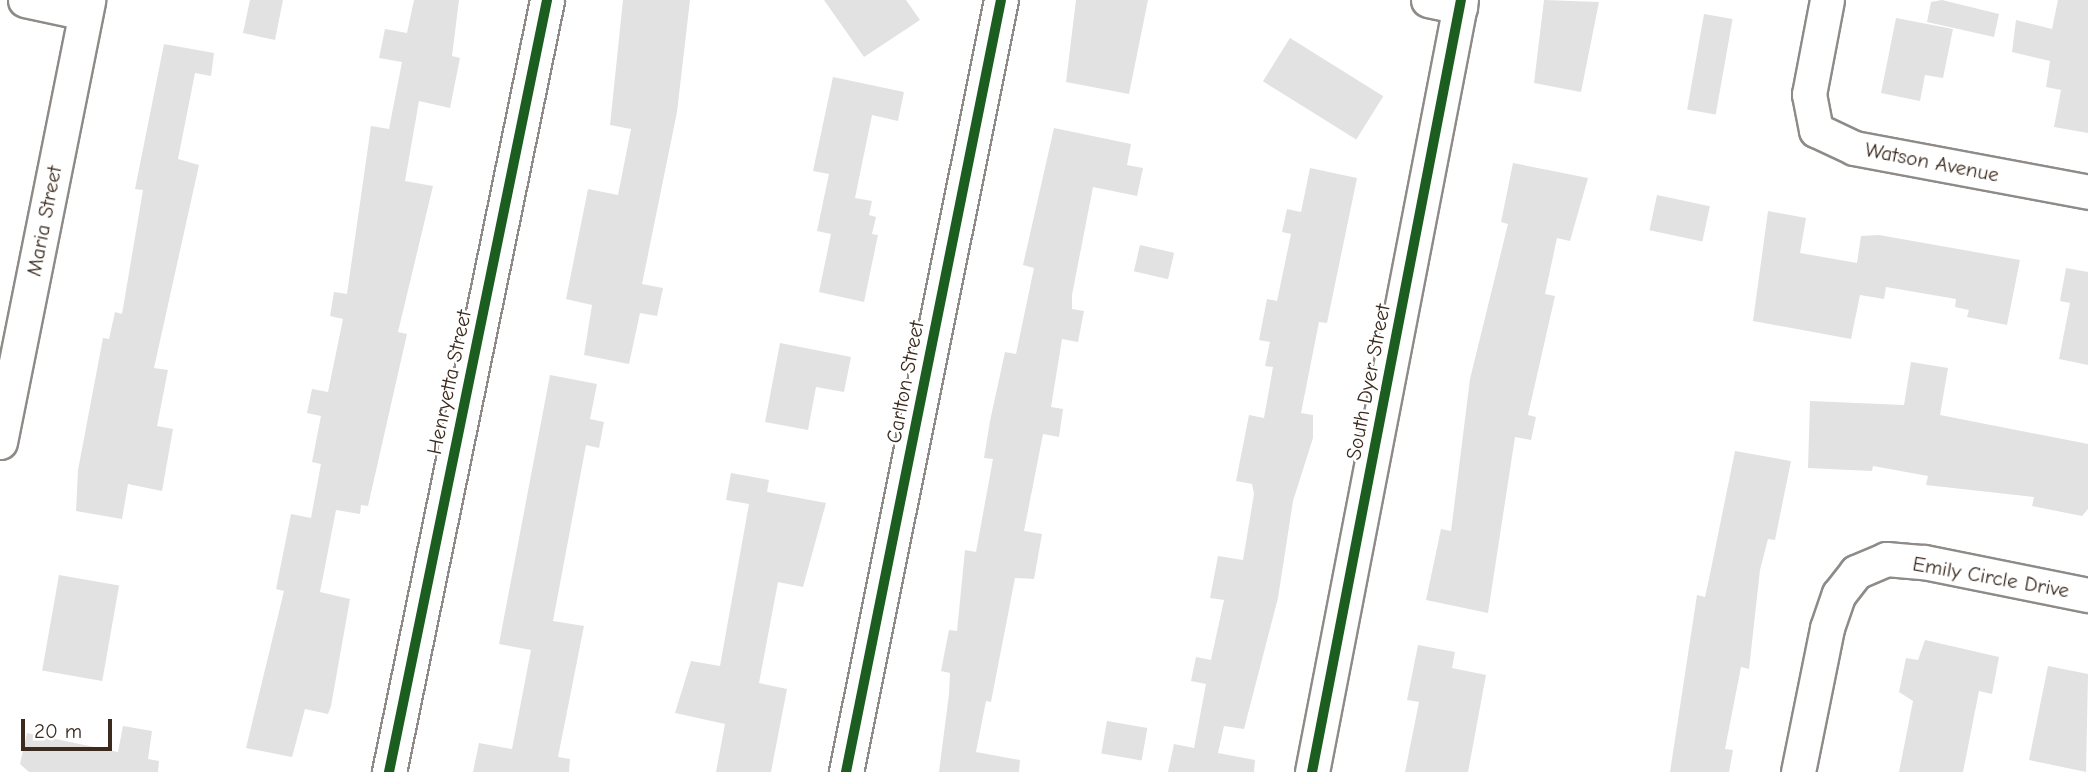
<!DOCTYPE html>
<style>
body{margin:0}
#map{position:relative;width:2088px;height:772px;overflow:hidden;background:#fff;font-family:"Comic Neue",sans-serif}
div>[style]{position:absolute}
.building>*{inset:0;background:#e3e2e2;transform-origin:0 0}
.roads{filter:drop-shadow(2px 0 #8e8b88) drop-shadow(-2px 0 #8e8b88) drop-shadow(0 2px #8e8b88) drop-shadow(0 -2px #8e8b88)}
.minor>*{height:33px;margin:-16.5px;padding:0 16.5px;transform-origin:16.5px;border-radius:16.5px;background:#fff}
.cycleway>*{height:10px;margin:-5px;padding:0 5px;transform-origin:5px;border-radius:5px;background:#1b5e20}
span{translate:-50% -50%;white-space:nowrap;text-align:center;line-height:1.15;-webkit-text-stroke:5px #fff;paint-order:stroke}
.street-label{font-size:21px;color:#3b2a1e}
.scale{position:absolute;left:21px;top:719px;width:91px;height:32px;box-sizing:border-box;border:4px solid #3b2a1e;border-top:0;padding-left:9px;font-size:21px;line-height:24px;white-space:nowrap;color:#3b2a1e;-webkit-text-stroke:5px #fff;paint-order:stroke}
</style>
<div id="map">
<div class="building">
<i style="clip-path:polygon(250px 0,283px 0,275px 40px,243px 33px)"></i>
<i style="clip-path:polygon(414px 0,459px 0,452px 56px,460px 58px,450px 108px,419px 101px,405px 181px,433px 186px,398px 332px,407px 334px,368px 506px,361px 505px,360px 514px,336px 510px,320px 592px,350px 599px,331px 706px,328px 714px,305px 709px,292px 757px,246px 748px,284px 591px,276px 589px,291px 514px,311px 518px,321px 464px,312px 462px,321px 416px,307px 413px,312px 389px,328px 392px,343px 319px,330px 316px,334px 292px,347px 294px,371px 126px,389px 129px,402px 62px,379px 58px,385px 29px,407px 33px)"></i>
<i style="clip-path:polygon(623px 0,690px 0,677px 112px,642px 284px,663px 288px,657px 316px,640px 313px,629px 364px,584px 355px,592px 305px,566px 299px,588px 189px,618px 195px,631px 129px,610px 125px)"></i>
<i style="clip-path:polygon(824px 0,906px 0,920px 20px,864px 57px)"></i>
<i style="clip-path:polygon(1076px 0,1148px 0,1129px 94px,1066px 82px)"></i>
<i style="clip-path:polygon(1544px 0,1599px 2px,1581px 92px,1534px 83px)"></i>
<i style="clip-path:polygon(1942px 0,1999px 14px,1994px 37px,1927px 22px,1931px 2px)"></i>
<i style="clip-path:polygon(2058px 0,2088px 0,2088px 133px,2054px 127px,2061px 90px,2046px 87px,2050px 61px,2012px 52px,2016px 20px,2052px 29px)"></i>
<i style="left:1704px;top:14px;width:29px;height:97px;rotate:10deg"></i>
<i style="clip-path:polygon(1896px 18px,1953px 29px,1943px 78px,1925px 75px,1920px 101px,1881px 93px)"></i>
<i style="left:1290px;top:38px;width:110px;height:51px;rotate:32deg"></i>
<i style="clip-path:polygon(164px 44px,214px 53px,211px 76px,195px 73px,178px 159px,199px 165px,154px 368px,168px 370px,157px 426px,173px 429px,162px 491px,128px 484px,122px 519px,76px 511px,78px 470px,103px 338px,109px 339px,115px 312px,122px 314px,143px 190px,135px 189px)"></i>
<i style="clip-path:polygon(833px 77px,904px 92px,898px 121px,872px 115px,855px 198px,872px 201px,869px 215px,876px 217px,872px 234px,878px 235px,864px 302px,819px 292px,831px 234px,817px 231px,829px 174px,813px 171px)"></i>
<i style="clip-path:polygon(1054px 128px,1131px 144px,1127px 165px,1143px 168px,1137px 196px,1093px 187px,1072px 295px,1072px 309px,1084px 311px,1078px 342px,1062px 339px,1051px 407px,1063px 409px,1059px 437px,1043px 434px,1024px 531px,1042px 534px,1034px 579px,1015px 578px,991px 702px,986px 701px,976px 752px,1020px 760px,1019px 772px,939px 772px,949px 694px,950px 673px,941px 671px,949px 630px,957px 631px,965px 550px,976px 552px,993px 459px,984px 458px,990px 421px,1005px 352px,1016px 354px,1034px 268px,1023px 265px)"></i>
<i style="clip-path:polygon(1513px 163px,1588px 178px,1570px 241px,1557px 238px,1545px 294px,1555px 296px,1528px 415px,1536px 417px,1531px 440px,1515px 437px,1488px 613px,1426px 600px,1441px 529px,1451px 531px,1470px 379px,1508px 224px,1501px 222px)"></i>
<i style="clip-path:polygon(1310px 168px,1357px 178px,1327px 323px,1319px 322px,1301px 413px,1313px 415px,1313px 438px,1293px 501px,1278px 598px,1244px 729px,1224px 726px,1218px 753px,1255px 760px,1254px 772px,1168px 772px,1174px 744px,1194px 748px,1206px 684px,1191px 681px,1196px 657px,1211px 660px,1224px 600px,1210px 598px,1218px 556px,1243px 560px,1254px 494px,1252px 484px,1236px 481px,1249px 415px,1264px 418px,1273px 367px,1265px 366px,1270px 342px,1259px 340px,1267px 299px,1277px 301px,1291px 234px,1282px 232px,1287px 209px,1301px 212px)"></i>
<i style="left:1657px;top:195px;width:54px;height:36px;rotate:12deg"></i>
<i style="clip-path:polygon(1768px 211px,1806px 218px,1800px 253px,1857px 263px,1861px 236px,1879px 235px,2020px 260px,2007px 325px,1967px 317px,1969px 310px,1955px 307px,1956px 299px,1886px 287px,1884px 299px,1860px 295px,1851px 339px,1753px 321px)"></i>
<i style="left:1140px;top:245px;width:35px;height:27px;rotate:13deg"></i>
<i style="clip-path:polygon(2066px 268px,2088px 272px,2088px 365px,2059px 359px,2070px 303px,2060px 301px)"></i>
<i style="clip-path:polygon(780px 343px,851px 357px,844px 392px,816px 387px,808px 430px,765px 422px)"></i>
<i style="clip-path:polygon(1911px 362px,1948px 368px,1940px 415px,2088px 444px,2088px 509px,2082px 516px,2032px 506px,2034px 497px,1926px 485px,1928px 476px,1873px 466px,1872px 471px,1808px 468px,1810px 401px,1904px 405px)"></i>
<i style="clip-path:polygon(550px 375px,597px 384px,590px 419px,604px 422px,599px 448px,586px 445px,553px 621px,584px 626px,558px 757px,570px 759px,569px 772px,473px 772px,479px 743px,512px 749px,531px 650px,499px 644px)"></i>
<i style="clip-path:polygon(1735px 451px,1791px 461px,1775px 540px,1768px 539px,1760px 570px,1749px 669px,1741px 667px,1725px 749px,1733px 750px,1729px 772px,1670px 772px,1697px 595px,1705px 597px,1709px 579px)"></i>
<i style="clip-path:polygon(731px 473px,769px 480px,767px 492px,826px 503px,803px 587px,778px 582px,759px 683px,787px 689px,771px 772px,716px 772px,725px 724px,675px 713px,691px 661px,720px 666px,749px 504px,726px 500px)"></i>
<i style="left:59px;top:575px;width:61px;height:97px;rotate:10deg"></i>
<i style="clip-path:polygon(1925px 640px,1999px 657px,1992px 694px,1979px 691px,1963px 772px,1899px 772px,1913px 701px,1899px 692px,1906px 658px,1918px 660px)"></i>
<i style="clip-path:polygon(1418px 645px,1455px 652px,1452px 668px,1486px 675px,1468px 772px,1405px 772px,1419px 702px,1407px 700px)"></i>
<i style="clip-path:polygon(2048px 666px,2088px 674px,2086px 772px,2029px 760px)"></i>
<i style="left:1107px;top:721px;width:41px;height:33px;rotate:10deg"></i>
<i style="clip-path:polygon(123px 726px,152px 731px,148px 759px,159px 761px,158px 772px,29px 772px,20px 764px,27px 733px,118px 752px)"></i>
</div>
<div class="roads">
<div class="minor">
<i style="left:25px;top:0;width:61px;rotate:12.2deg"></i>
<i style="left:1428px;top:0;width:33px;rotate:12deg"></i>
<i style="left:1827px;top:0;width:96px;rotate:100.8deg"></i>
<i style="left:1809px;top:94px;width:37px;rotate:79deg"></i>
<i style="left:1816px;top:130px;width:42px;rotate:25.3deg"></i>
<i style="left:1854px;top:148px;width:238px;rotate:10.6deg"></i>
<i style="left:0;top:442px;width:451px;rotate:-78.7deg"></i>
<i style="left:389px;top:772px;width:788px;rotate:-78.43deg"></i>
<i style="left:846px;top:772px;width:787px;rotate:-78.65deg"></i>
<i style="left:1312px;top:772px;width:786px;rotate:-79.08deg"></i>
<i style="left:1798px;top:772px;width:147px;rotate:-78.6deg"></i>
<i style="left:1827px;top:628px;width:36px;rotate:-71deg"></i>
<i style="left:1839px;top:594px;width:28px;rotate:-52deg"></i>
<i style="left:1856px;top:572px;width:33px;rotate:-23deg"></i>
<i style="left:1886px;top:559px;width:38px;rotate:5deg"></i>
<i style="left:1924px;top:562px;width:167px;rotate:11.4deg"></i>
</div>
</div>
<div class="cycleway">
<i style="left:389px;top:772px;width:788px;rotate:-78.43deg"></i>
<i style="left:846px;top:772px;width:787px;rotate:-78.65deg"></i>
<i style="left:1312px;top:772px;width:786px;rotate:-79.08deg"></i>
</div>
<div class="street-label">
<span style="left:1932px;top:162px;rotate:11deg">Watson Avenue</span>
<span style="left:44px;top:221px;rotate:-79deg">Maria Street</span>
<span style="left:449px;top:382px;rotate:-78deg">Henryetta Street</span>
<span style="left:905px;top:382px;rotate:-79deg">Carlton Street</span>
<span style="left:1368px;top:382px;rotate:-79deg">South Dyer Street</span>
<span style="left:1991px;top:577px;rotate:10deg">Emily Circle Drive</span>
</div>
<div class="scale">20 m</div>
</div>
